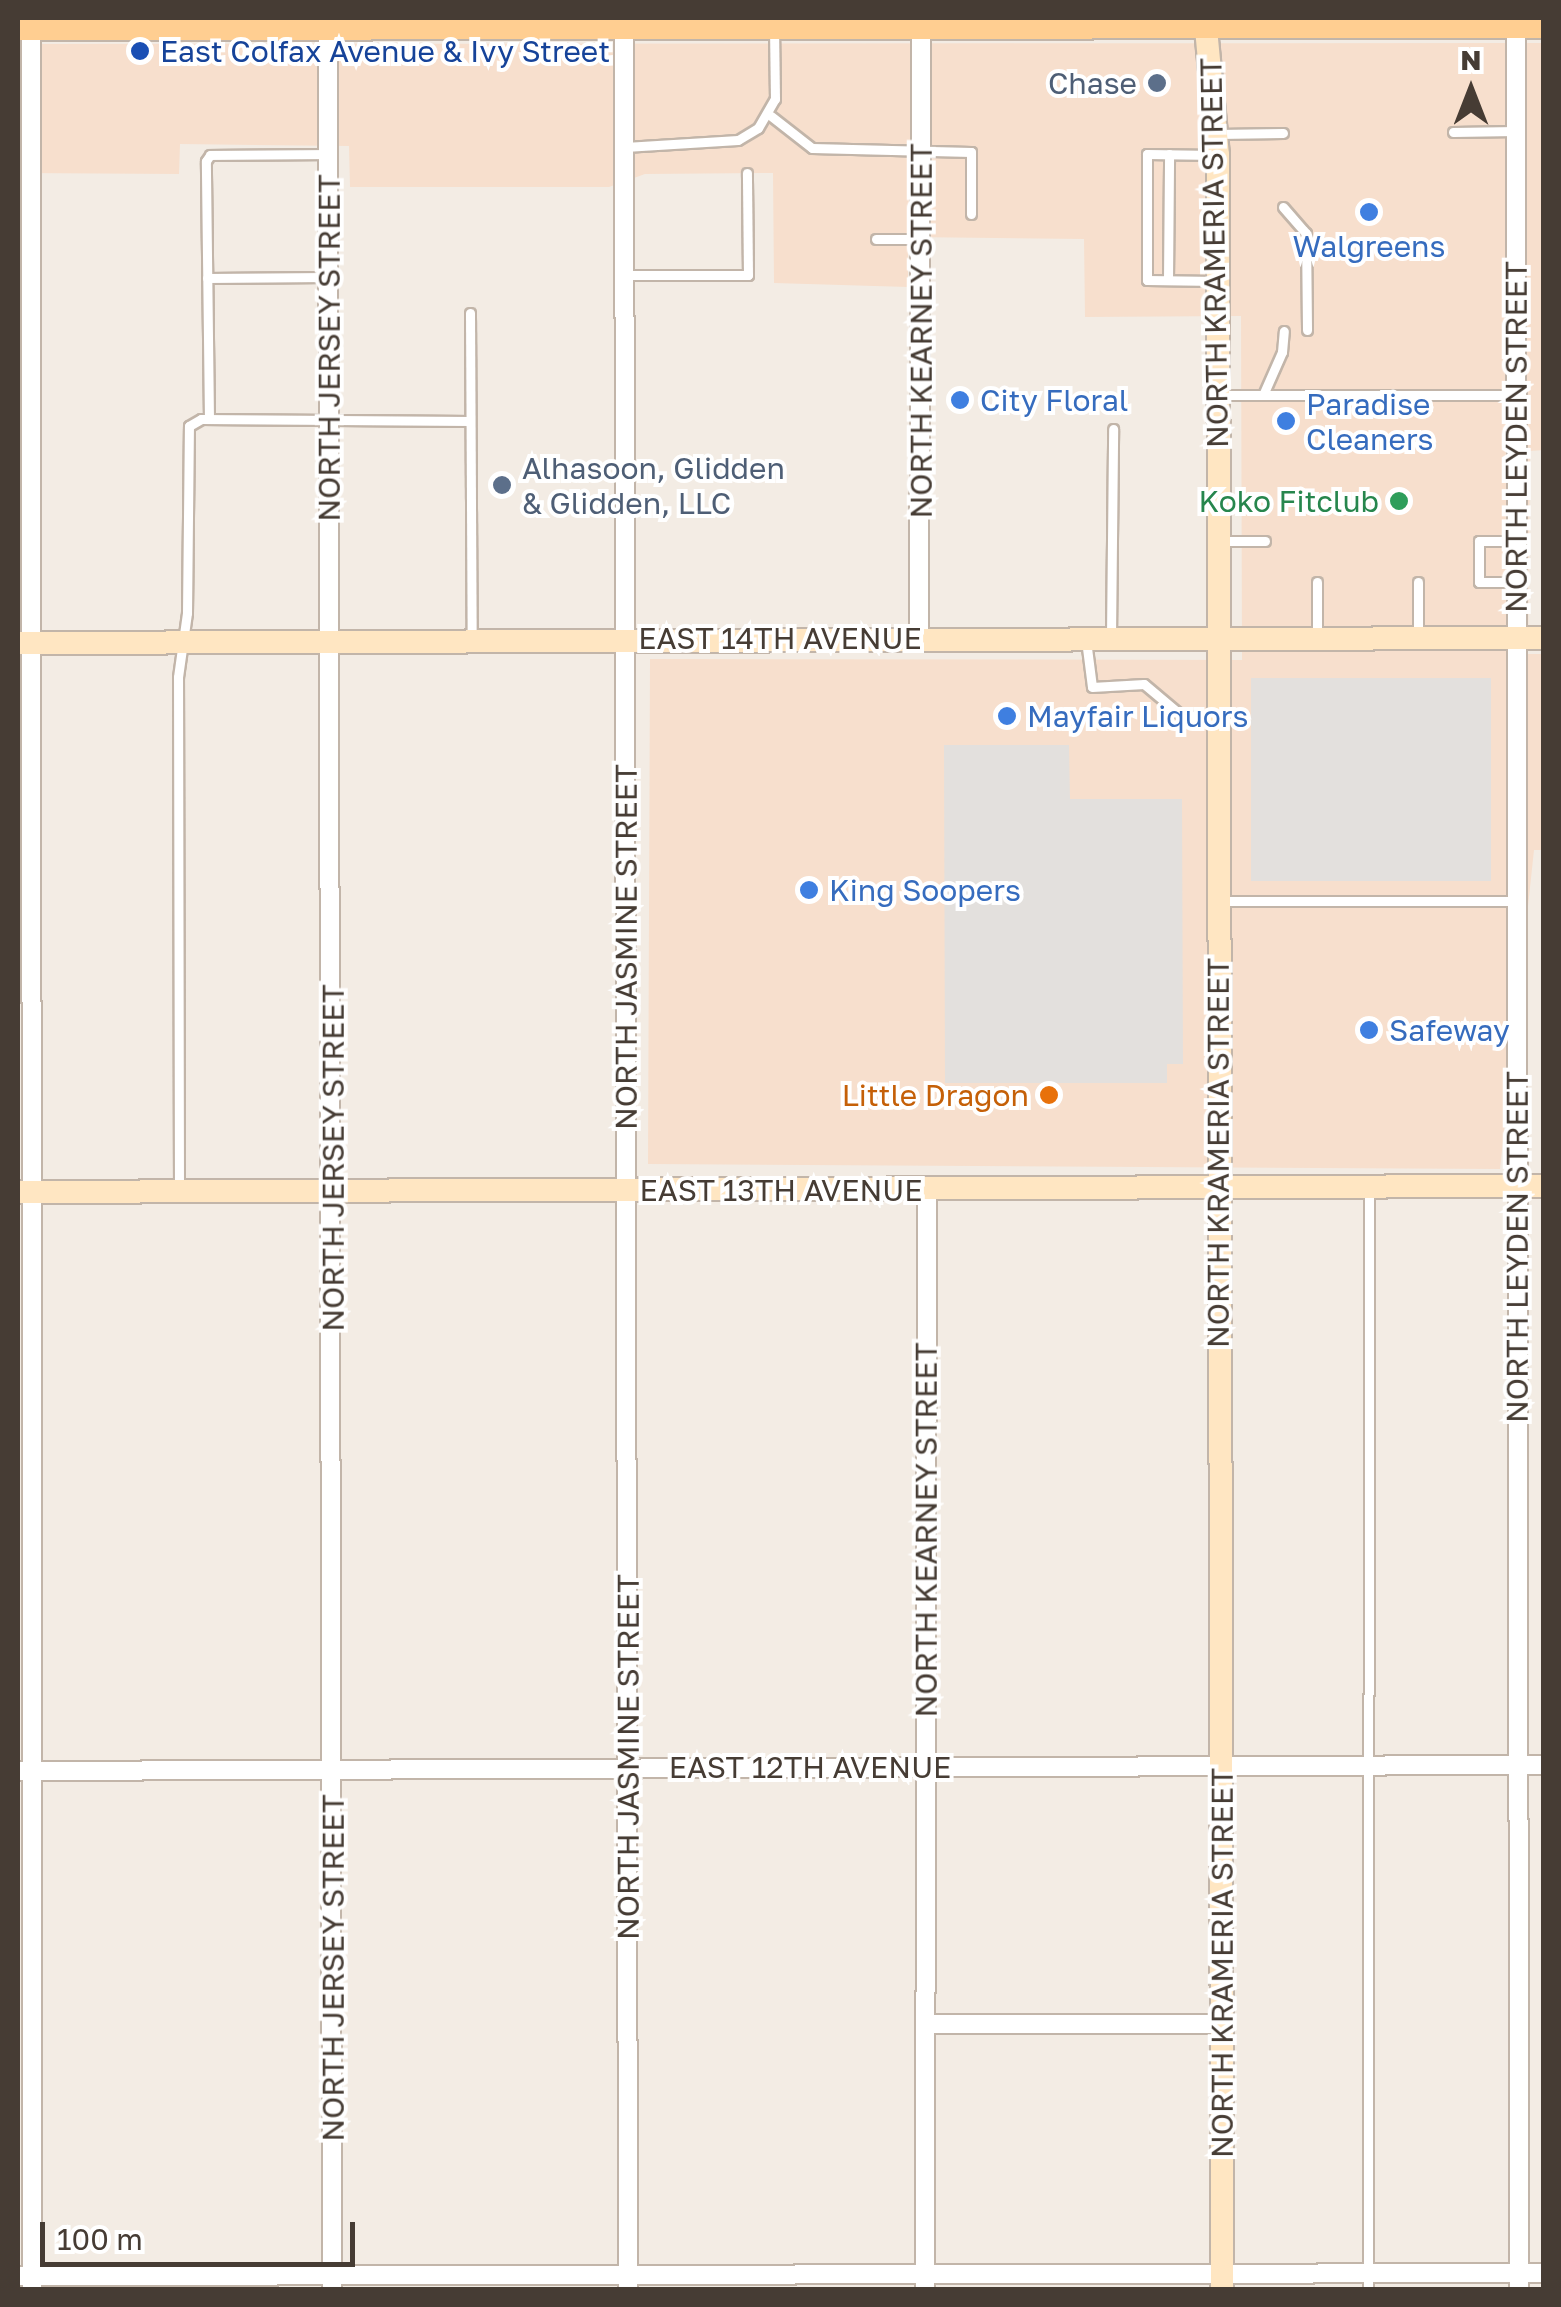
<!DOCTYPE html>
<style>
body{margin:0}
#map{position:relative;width:1561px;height:2307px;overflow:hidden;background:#f3ece4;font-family:"Golos Text",sans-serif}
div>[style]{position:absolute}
.commercial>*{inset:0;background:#f7dfcd}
.parking>*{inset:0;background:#e3e0dd;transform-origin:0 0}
.roads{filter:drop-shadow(2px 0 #c2b5a9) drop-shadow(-2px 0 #c2b5a9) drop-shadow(0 2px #c2b5a9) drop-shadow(0 -2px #c2b5a9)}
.lane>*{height:9px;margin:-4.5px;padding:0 4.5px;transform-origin:4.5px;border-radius:4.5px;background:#fff}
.street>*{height:18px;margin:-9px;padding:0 9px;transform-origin:9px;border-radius:9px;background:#fff}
.secondary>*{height:22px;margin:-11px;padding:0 11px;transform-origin:11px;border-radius:11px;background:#ffe6c2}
.primary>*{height:28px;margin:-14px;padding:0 14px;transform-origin:14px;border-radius:14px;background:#ffce91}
.dots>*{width:28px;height:28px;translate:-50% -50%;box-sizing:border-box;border:5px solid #fff;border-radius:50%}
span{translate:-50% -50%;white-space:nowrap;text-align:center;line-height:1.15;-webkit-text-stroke:8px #fff;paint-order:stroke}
.transit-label{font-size:30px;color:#164399}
.left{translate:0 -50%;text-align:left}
.service-label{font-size:30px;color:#4e5e75}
.right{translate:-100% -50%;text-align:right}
.shop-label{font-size:30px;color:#366cbe}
.street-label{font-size:30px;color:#463c34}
.leisure-label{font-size:30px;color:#27864d}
.food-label{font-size:30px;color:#c56008}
.frame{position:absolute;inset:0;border:20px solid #463c34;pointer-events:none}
.north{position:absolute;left:1421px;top:40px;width:100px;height:100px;-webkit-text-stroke:8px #fff;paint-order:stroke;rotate:0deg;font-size:28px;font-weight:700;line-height:40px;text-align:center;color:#463c34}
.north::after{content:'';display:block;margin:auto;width:35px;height:45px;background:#463c34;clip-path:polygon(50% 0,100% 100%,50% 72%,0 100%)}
.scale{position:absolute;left:40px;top:2222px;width:315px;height:45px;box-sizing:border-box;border:5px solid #463c34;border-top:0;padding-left:12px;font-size:30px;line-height:35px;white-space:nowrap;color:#463c34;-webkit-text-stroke:8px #fff;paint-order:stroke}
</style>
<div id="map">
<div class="commercial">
<i style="clip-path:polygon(1543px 43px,1544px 450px,1530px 451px,1528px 654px,1543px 654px,1544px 850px,1534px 850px,1500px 1169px,648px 1164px,650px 659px,1242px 660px,1241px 316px,1085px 317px,1084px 239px,908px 237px,908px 287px,774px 283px,773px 173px,645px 174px,609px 187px,350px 187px,349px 146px,180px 144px,179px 174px,18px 173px,18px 44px)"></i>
</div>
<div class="parking">
<i style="left:1251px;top:678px;width:240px;height:203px"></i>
<i style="clip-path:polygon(944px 745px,1069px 745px,1070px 799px,1182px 799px,1183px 1064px,1167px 1064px,1167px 1083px,945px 1083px)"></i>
</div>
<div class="roads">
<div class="lane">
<i style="left:771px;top:116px;width:52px;rotate:38deg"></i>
<i style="left:812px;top:148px;width:159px;rotate:1.4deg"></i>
<i style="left:971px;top:152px;width:62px;rotate:90deg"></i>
<i style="left:1453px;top:132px;width:63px;rotate:-0.9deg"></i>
<i style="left:1218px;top:134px;width:65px;rotate:-0.9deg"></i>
<i style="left:625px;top:147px;width:113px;rotate:-3.5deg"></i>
<i style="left:738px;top:140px;width:23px;rotate:-31deg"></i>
<i style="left:758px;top:128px;width:34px;rotate:-60deg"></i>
<i style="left:775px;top:99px;width:71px;rotate:-90.8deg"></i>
<i style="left:1216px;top:155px;width:69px;rotate:-179.2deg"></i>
<i style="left:1147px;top:154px;width:126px;rotate:90deg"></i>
<i style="left:1147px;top:280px;width:70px;rotate:0.8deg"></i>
<i style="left:1283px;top:207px;width:35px;rotate:49deg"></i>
<i style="left:1306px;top:233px;width:97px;rotate:89.4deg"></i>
<i style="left:876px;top:239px;width:43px"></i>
<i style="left:626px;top:275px;width:122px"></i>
<i style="left:748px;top:275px;width:102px;rotate:-90.6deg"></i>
<i style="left:207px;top:278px;width:121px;rotate:-0.5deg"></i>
<i style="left:1168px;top:280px;width:126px;rotate:-89.5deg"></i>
<i style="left:470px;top:313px;width:328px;rotate:89.7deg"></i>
<i style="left:1218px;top:395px;width:298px"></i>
<i style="left:1263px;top:395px;width:47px;rotate:-66.2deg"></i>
<i style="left:1282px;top:352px;width:21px;rotate:-85deg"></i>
<i style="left:209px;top:419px;width:258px;rotate:-90.7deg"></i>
<i style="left:206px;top:161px;width:7px;rotate:-56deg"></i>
<i style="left:210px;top:155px;width:118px;rotate:-0.5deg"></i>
<i style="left:1218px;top:541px;width:47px"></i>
<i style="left:1515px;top:541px;width:36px;rotate:180deg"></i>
<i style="left:1479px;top:541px;width:41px;rotate:90deg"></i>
<i style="left:1479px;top:582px;width:36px"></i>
<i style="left:1317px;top:582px;width:53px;rotate:90deg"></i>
<i style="left:1418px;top:582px;width:53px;rotate:90deg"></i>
<i style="left:1111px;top:636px;width:207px;rotate:-89.4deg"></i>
<i style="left:1086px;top:640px;width:47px;rotate:82.7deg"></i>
<i style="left:1092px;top:687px;width:52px;rotate:-3.3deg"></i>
<i style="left:1144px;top:684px;width:48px;rotate:40deg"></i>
<i style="left:1181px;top:715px;width:36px;rotate:5deg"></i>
<i style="left:1220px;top:901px;width:298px"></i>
<i style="left:179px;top:1188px;width:511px;rotate:-90.11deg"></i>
<i style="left:178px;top:677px;width:65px;rotate:-82deg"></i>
<i style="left:187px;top:613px;width:187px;rotate:-89.4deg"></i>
<i style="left:189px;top:426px;width:14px;rotate:-30deg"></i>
<i style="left:201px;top:419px;width:269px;rotate:0.4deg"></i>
<i style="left:1368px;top:2290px;width:1101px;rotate:-89.95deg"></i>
</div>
<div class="street">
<i style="left:31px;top:18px;width:2272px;rotate:89.97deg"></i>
<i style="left:1516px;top:24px;width:2266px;rotate:89.92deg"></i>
<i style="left:624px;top:25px;width:2265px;rotate:89.9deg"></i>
<i style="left:328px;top:26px;width:2264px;rotate:89.9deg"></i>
<i style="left:919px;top:638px;width:614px;rotate:-89.81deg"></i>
<i style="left:18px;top:1771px;width:1526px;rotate:-0.23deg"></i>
<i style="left:925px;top:2024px;width:297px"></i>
<i style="left:18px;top:2276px;width:1526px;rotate:-0.11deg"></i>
<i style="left:925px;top:2290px;width:1100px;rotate:-89.9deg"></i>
</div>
<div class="secondary">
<i style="left:1205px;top:18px;width:138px;rotate:84.6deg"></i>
<i style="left:1218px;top:155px;width:2135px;rotate:89.89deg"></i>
<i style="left:18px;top:643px;width:1526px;rotate:-0.19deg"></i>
<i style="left:18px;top:1192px;width:1526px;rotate:-0.23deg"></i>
</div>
<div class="primary">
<i style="left:18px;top:26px;width:1526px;rotate:-0.08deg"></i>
</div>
</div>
<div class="dots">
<i style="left:140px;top:51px;background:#1a4fb4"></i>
<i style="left:1157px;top:83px;background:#5c6f8a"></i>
<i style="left:1369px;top:212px;background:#3f7fe0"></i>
<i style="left:960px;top:400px;background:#3f7fe0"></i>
<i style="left:1286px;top:421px;background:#3f7fe0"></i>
<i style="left:502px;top:485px;background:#5c6f8a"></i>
<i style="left:1399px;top:501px;background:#2e9e5b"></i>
<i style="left:1007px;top:716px;background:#3f7fe0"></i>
<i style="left:809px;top:890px;background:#3f7fe0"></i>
<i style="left:1369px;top:1030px;background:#3f7fe0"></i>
<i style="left:1049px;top:1095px;background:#e8710a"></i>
</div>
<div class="transit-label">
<span class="left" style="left:160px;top:51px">East Colfax Avenue &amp; Ivy Street</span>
</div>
<div class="service-label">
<span class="right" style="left:1137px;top:83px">Chase</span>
<span class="left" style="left:522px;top:485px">Alhasoon, Glidden<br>&amp; Glidden, LLC</span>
</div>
<div class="shop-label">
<span style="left:1369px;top:246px">Walgreens</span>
<span class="left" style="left:980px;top:400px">City Floral</span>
<span class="left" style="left:1306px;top:421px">Paradise<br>Cleaners</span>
<span class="left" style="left:1027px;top:716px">Mayfair Liquors</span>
<span class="left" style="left:829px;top:890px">King Soopers</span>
<span class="left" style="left:1389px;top:1030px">Safeway</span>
</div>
<div class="street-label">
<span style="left:1214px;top:253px;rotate:-91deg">NORTH KRAMERIA STREET</span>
<span style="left:921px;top:331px;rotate:-90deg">NORTH KEARNEY STREET</span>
<span style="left:329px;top:348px;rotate:-90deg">NORTH JERSEY STREET</span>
<span style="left:1516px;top:437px;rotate:-90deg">NORTH LEYDEN STREET</span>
<span style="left:780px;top:638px">EAST 14TH AVENUE</span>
<span style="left:626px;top:947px;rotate:-90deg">NORTH JASMINE STREET</span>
<span style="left:1218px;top:1153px;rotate:-90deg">NORTH KRAMERIA STREET</span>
<span style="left:333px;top:1158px;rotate:-90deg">NORTH JERSEY STREET</span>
<span style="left:781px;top:1190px">EAST 13TH AVENUE</span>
<span style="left:1517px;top:1247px;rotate:-90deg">NORTH LEYDEN STREET</span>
<span style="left:926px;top:1530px;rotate:-90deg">NORTH KEARNEY STREET</span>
<span style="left:628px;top:1757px;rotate:-90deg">NORTH JASMINE STREET</span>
<span style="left:810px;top:1767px">EAST 12TH AVENUE</span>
<span style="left:1222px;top:1963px;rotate:-90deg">NORTH KRAMERIA STREET</span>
<span style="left:333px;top:1968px;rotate:-90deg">NORTH JERSEY STREET</span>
</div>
<div class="leisure-label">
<span class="right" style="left:1379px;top:501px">Koko Fitclub</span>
</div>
<div class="food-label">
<span class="right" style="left:1029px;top:1095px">Little Dragon</span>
</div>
<div class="frame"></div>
<div class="north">N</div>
<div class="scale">100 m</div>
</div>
